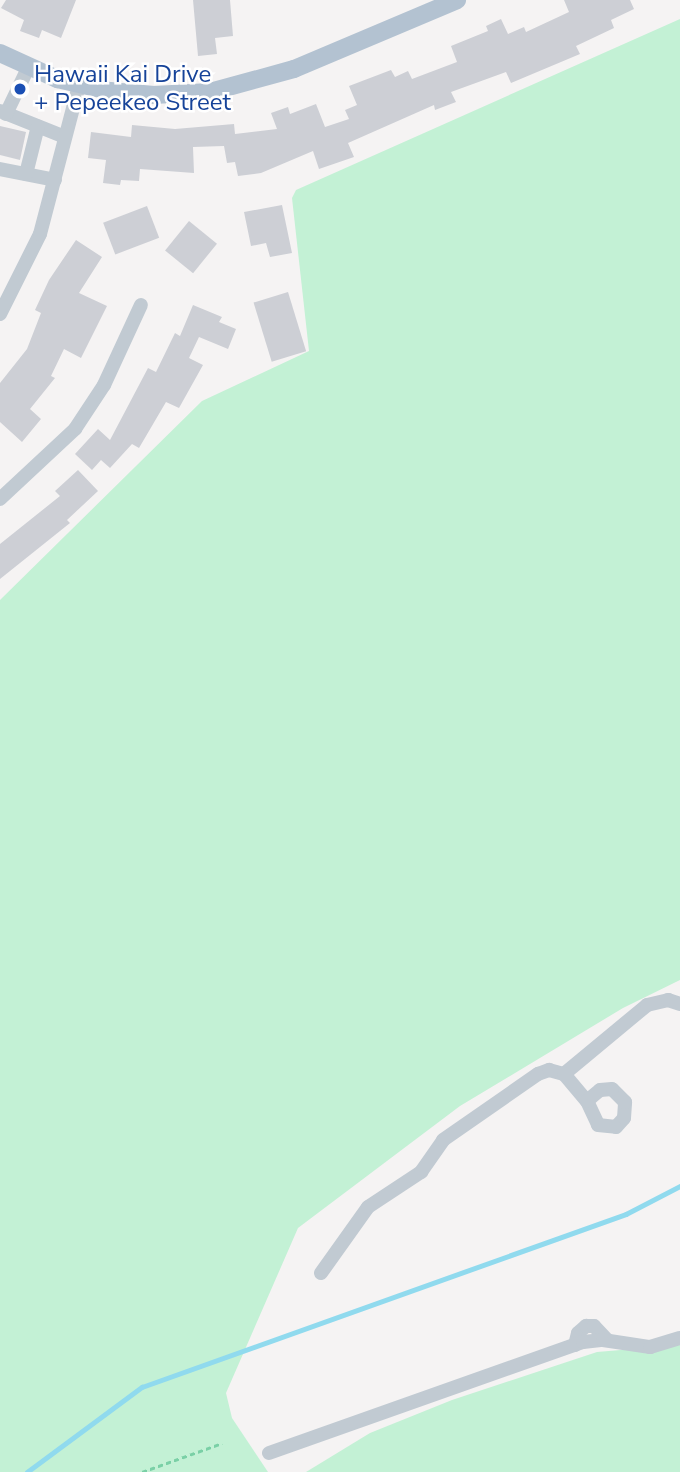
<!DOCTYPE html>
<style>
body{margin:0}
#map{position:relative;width:680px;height:1472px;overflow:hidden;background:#f5f3f3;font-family:"Nunito Sans",sans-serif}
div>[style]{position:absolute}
.green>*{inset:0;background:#c3f1d5}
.stream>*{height:4.5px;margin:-2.25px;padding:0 2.25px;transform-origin:2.25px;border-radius:2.25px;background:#90daee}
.building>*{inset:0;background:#cdcfd5;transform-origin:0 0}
.path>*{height:2.5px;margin-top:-1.25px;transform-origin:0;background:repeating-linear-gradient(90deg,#7ad0a6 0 5px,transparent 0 8.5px)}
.minor>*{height:14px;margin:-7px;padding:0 7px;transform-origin:7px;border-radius:7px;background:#c1cad2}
.major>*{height:18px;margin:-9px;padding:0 9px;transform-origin:9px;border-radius:9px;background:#b3c2d1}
.dots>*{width:19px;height:19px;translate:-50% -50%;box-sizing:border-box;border:4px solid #fff;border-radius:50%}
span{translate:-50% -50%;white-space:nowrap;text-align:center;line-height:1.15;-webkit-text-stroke:5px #fff;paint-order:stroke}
.transit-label{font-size:24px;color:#164399}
.left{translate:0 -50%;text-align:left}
</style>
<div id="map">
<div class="green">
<i style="clip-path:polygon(680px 19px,680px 980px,623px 1008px,460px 1106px,298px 1228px,226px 1393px,232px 1418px,268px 1472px,0 1472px,0 600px,202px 401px,309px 351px,292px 198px,296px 190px)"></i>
<i style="clip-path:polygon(680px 1345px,680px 1472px,306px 1472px,370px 1433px,452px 1400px,597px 1352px)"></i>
</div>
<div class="stream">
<i style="left:27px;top:1472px;width:143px;rotate:-36.5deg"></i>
<i style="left:142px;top:1387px;width:514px;rotate:-19.67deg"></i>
<i style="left:626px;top:1214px;width:61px;rotate:-27.4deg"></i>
</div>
<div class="building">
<i style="clip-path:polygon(6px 0,76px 0,61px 38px,42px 30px,39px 38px,20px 31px,24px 20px,1px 8px)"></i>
<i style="clip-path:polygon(193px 0,230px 0,233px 36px,215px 38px,217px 54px,198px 56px)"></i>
<i style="clip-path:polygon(564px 0,630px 0,634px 9px,611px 20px,614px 28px,576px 46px,580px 54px,511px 83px,506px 72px,451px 92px,456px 102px,435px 110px,434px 105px,348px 143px,354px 157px,319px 169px,313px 151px,261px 173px,238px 176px,235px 162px,227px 163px,224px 146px,193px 147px,194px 173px,140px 169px,139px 181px,121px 180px,120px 185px,103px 183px,106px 160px,88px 158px,91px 132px,131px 137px,132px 125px,175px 129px,234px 124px,235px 134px,277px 129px,271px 113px,288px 107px,290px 114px,316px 104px,325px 127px,349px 119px,345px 110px,357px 105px,349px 86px,391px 70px,395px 77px,408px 71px,412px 79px,457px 62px,451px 46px,488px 31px,486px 26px,501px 19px,508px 34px,524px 27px,526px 32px,569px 12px)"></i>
<i style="clip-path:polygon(0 126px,26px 132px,20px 160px,0 155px)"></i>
<i style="clip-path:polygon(282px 205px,292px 253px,270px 257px,266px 243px,251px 246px,244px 212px)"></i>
<i style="left:147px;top:206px;width:34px;height:47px;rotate:69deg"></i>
<i style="left:189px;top:221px;width:36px;height:38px;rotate:39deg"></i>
<i style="clip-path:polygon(76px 240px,102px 257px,79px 293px,107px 306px,81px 358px,64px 349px,51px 376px,55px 378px,30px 409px,41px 419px,22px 442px,0 422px,0 383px,27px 349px,41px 313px,35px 310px,49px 280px)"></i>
<i style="left:288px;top:292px;width:62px;height:36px;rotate:73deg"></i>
<i style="clip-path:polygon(193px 305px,222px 317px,219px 322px,236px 329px,228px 349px,199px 337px,189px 358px,203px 365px,179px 408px,166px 402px,139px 448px,132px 444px,110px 468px,101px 460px,92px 470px,75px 454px,98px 429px,110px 440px,148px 368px,156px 372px,175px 333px,180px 336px)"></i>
<i style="clip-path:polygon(78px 470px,98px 491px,67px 520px,70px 523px,0 579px,0 544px,60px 496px,55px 491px)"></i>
</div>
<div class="path">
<i style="left:142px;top:1472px;width:85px;rotate:-19.9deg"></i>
</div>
<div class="minor">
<i style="left:0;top:111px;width:70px;rotate:21.8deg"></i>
<i style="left:6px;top:114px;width:51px;rotate:-64.4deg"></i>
<i style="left:0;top:169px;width:56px;rotate:11.3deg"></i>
<i style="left:26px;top:174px;width:49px;rotate:-76deg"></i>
<i style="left:0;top:314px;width:89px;rotate:-63.4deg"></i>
<i style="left:40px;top:234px;width:154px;rotate:-75.3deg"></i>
<i style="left:0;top:499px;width:103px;rotate:-43deg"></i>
<i style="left:75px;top:429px;width:53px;rotate:-56.6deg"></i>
<i style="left:104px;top:385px;width:88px;rotate:-65.2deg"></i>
<i style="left:564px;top:1074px;width:108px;rotate:-39.7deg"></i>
<i style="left:647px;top:1005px;width:22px;rotate:-13deg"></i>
<i style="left:668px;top:1000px;width:13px;rotate:18deg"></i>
<i style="left:321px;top:1273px;width:81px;rotate:-54.5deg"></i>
<i style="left:368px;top:1207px;width:64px;rotate:-33.4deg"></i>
<i style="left:421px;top:1172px;width:39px;rotate:-55deg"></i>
<i style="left:443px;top:1140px;width:116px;rotate:-34.8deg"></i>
<i style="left:538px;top:1074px;width:12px;rotate:-20deg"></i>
<i style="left:549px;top:1070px;width:16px;rotate:15deg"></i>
<i style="left:564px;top:1074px;width:35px;rotate:50deg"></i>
<i style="left:587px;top:1101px;width:26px;rotate:65deg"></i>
<i style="left:598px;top:1125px;width:18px;rotate:6deg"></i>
<i style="left:616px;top:1127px;width:12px;rotate:-48deg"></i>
<i style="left:624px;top:1118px;width:16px;rotate:-86deg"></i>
<i style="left:625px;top:1102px;width:18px;rotate:-135deg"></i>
<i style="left:612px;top:1089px;width:12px;rotate:175deg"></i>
<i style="left:600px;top:1090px;width:17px;rotate:140deg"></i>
<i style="left:575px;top:1345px;width:12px;rotate:-76deg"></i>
<i style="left:578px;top:1333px;width:11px;rotate:-41deg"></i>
<i style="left:586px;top:1326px;width:8px"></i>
<i style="left:594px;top:1326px;width:19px;rotate:47deg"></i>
<i style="left:269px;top:1453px;width:333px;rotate:-19.5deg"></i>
<i style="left:583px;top:1342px;width:20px;rotate:-6deg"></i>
<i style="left:603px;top:1340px;width:48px;rotate:8.5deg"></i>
<i style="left:650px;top:1347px;width:31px;rotate:-17deg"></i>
</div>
<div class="major">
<i style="left:0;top:53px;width:63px;rotate:24.5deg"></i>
<i style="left:57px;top:79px;width:54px;rotate:12.8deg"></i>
<i style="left:110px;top:91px;width:44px;rotate:5.2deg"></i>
<i style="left:154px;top:95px;width:56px;rotate:-3.1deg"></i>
<i style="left:210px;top:92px;width:87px;rotate:-15.3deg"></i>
<i style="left:294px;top:69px;width:177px;rotate:-22.9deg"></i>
</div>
<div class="dots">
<i style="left:20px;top:89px;background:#1a4fb4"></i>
</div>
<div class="transit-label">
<span class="left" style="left:34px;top:89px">Hawaii Kai Drive<br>+ Pepeekeo Street</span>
</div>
</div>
